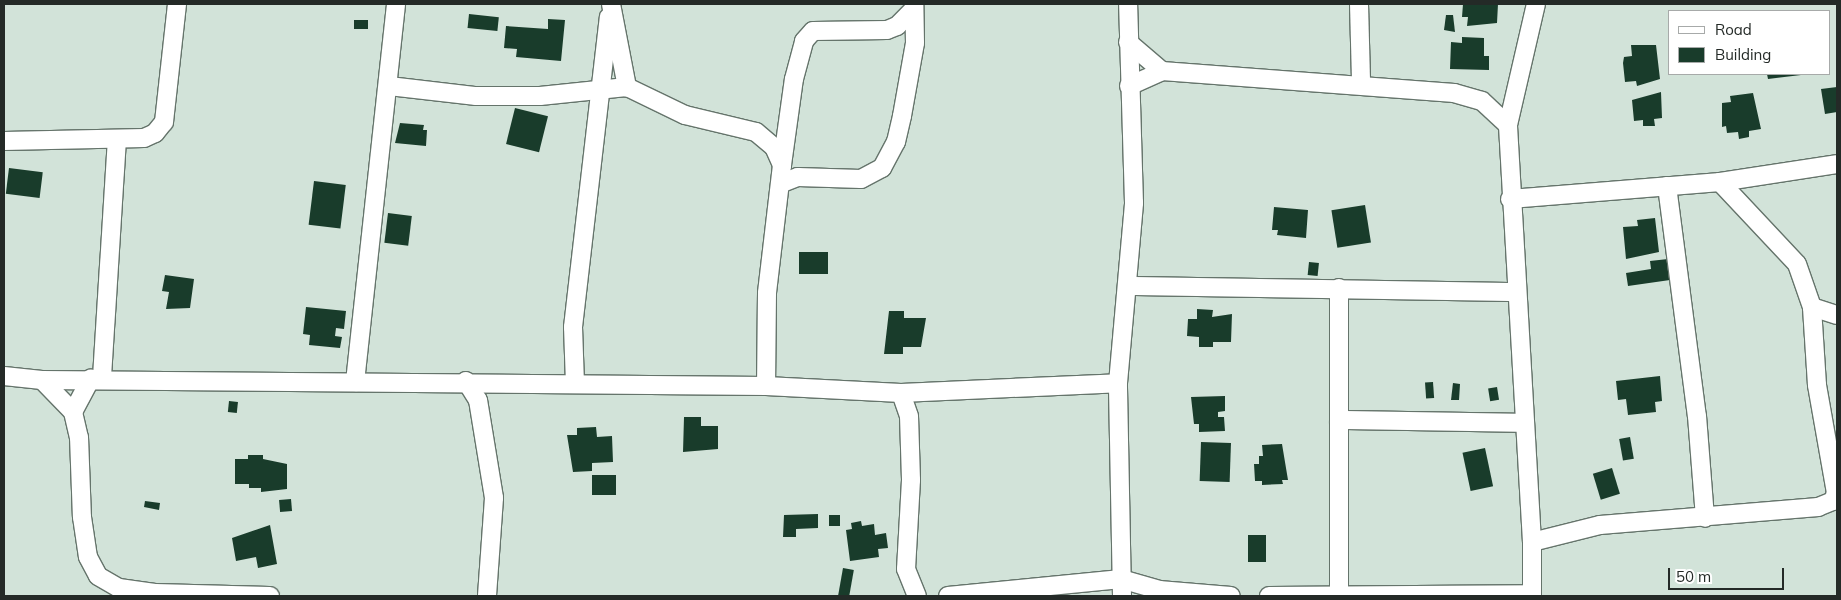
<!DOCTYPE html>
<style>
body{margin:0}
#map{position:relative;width:1841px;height:600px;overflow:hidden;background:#d2e3d9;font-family:Mulish,sans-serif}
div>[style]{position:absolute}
.building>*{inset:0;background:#193c2b;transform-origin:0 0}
.roads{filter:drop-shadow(1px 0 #65746b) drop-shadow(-1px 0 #65746b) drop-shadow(0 1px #65746b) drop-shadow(0 -1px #65746b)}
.minor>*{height:18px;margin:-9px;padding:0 9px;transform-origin:9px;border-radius:9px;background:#fff}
span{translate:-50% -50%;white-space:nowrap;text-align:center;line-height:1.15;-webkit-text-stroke:5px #fff;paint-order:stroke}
.frame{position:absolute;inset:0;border:5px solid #242a27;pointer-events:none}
.legend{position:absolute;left:1668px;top:10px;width:162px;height:65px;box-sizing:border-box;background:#fff;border:1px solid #a7aaa9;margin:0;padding:6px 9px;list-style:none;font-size:15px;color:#242a27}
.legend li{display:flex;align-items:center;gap:10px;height:25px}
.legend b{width:25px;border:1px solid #a7aaa9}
.scale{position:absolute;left:1668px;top:568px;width:116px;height:22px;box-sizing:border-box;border:2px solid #242a27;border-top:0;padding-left:6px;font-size:15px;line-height:18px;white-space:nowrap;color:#242a27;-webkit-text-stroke:4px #fff;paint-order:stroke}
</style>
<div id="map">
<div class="building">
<i style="clip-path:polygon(1463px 4px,1498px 4px,1497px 23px,1467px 26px,1468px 17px,1462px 17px)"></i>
<i style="left:469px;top:14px;width:30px;height:14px;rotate:6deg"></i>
<i style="clip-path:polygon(1446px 15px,1453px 15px,1455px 32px,1444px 30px)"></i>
<i style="clip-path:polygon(548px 19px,565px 20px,561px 61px,516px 57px,517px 49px,504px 48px,506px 26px,548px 29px)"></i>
<i style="left:354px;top:20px;width:14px;height:9px"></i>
<i style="clip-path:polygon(1462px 37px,1484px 38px,1484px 56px,1489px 56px,1489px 70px,1450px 69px,1451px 42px,1462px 43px)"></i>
<i style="clip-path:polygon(1631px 45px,1656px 45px,1660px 79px,1637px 86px,1636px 81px,1625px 82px,1623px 63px,1624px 57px,1632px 56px)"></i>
<i style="clip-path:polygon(1767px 74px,1801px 74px,1801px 75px,1768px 79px)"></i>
<i style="clip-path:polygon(1837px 87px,1837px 112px,1825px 114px,1821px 89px)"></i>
<i style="clip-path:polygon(1661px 92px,1662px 118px,1654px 119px,1655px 126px,1643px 126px,1643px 120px,1634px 121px,1632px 100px)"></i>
<i style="clip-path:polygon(1753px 93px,1761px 129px,1749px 131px,1749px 137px,1739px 139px,1738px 132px,1727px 133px,1726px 126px,1722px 127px,1722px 103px,1731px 102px,1730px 96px)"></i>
<i style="left:515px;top:108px;width:34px;height:37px;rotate:14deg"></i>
<i style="clip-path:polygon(400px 123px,424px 125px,423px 130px,427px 130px,426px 146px,395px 143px)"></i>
<i style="left:9px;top:168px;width:34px;height:26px;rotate:7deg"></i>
<i style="left:314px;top:181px;width:32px;height:44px;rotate:7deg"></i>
<i style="left:1365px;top:205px;width:38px;height:34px;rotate:81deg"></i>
<i style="clip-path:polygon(1274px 207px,1308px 210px,1306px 238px,1277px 235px,1278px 230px,1272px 230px)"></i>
<i style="left:388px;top:213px;width:24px;height:30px;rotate:7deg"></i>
<i style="clip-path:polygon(1655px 218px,1659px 252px,1626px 259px,1623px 227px,1638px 226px,1637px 220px)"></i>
<i style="left:799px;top:252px;width:29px;height:22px"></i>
<i style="clip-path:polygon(1668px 259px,1670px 280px,1628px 286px,1626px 273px,1651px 269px,1650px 261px)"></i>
<i style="left:1309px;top:262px;width:10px;height:13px;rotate:6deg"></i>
<i style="clip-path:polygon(165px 275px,194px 279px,190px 308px,166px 309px,169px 292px,162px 291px)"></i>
<i style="clip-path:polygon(306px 307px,346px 311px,344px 329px,336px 328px,335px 336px,342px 337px,340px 348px,309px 345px,310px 335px,303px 334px)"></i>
<i style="clip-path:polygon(1197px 309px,1213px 310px,1212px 317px,1232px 314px,1231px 342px,1213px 342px,1213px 347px,1199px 347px,1199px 337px,1187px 336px,1188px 319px,1197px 319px)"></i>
<i style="clip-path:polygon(889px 311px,904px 311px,904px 318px,926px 318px,921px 347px,903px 347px,903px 354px,884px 354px)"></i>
<i style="clip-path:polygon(1660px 376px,1662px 401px,1655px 402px,1656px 412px,1628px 415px,1626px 399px,1618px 400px,1616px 381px)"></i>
<i style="left:1433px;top:382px;width:16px;height:8px;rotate:86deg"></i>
<i style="clip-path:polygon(1453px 383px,1460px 384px,1459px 400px,1451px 400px)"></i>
<i style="left:1497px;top:387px;width:13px;height:9px;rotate:81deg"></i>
<i style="clip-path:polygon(1225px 396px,1225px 411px,1218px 412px,1218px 417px,1224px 417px,1225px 431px,1199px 432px,1199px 424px,1194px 424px,1191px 397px)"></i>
<i style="left:229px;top:401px;width:9px;height:11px;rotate:6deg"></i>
<i style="clip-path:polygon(684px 417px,701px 417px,701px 426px,718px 426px,718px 449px,683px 452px)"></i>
<i style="clip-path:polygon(596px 427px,597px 437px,612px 436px,613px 462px,592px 463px,592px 471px,573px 472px,567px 435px,577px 435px,577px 428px)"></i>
<i style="left:1630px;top:437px;width:22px;height:11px;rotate:80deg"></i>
<i style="left:1201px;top:442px;width:30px;height:39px;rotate:2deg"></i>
<i style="clip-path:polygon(1282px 444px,1288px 480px,1282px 480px,1283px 484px,1262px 485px,1262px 481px,1255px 481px,1254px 464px,1259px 464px,1259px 456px,1263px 456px,1262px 445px)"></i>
<i style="left:1485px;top:448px;width:39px;height:23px;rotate:78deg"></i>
<i style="clip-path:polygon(248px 455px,263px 455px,263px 459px,287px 464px,287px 489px,261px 492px,261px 488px,249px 488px,249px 484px,235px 484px,235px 459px,248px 459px)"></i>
<i style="left:1612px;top:468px;width:27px;height:20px;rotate:73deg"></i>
<i style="left:592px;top:475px;width:24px;height:20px"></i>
<i style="left:291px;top:499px;width:12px;height:12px;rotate:85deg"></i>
<i style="clip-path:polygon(145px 501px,160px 503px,159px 510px,144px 507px)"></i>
<i style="clip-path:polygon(818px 514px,818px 528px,796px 529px,796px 537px,783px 537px,784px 515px)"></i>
<i style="left:829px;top:515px;width:11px;height:11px"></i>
<i style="clip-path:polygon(861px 521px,862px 526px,874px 524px,875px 535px,886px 533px,888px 548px,878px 549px,879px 557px,850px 561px,846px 530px,852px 529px,851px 523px)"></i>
<i style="clip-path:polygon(270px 525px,277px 564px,258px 568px,256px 557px,236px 561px,232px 538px)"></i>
<i style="left:1248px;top:535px;width:18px;height:27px"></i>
<i style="left:843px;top:568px;width:11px;height:28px;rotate:10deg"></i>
</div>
<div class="roads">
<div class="minor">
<i style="left:611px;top:4px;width:85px;rotate:79.1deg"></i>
<i style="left:627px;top:87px;width:64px;rotate:25.8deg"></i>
<i style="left:685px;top:115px;width:73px;rotate:13.5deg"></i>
<i style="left:756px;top:132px;width:23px;rotate:40deg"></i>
<i style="left:774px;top:147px;width:20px;rotate:66deg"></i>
<i style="left:782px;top:165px;width:129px;rotate:96.7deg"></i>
<i style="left:767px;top:293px;width:93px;rotate:90.6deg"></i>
<i style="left:1359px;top:4px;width:79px;rotate:88.5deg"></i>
<i style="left:1128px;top:42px;width:45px;rotate:40.5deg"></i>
<i style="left:389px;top:86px;width:88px;rotate:6.6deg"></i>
<i style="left:476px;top:96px;width:64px"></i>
<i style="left:540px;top:96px;width:87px;rotate:-5.9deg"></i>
<i style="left:1129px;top:86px;width:36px;rotate:-24deg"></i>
<i style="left:1162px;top:71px;width:293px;rotate:4.3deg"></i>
<i style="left:1454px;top:93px;width:29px;rotate:16deg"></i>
<i style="left:1482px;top:101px;width:35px;rotate:43deg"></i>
<i style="left:4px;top:141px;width:140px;rotate:-1.2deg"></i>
<i style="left:144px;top:138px;width:12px;rotate:-24deg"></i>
<i style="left:155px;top:133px;width:14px;rotate:-51deg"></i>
<i style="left:164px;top:122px;width:119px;rotate:-83.7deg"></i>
<i style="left:782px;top:165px;width:87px;rotate:-82.1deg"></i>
<i style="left:794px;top:79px;width:39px;rotate:-75deg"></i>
<i style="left:804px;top:41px;width:13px;rotate:-48deg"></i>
<i style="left:813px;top:31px;width:74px;rotate:-0.8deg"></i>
<i style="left:887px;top:30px;width:11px;rotate:-22deg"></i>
<i style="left:897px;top:26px;width:23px;rotate:-45deg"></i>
<i style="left:1720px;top:182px;width:112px;rotate:46.8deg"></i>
<i style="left:1797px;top:264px;width:46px;rotate:70.8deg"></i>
<i style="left:1812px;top:307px;width:26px;rotate:18deg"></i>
<i style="left:782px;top:183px;width:17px;rotate:-21deg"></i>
<i style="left:798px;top:177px;width:63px;rotate:1.8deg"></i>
<i style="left:861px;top:179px;width:24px;rotate:-28deg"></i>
<i style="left:882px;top:168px;width:30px;rotate:-62deg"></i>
<i style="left:896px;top:142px;width:27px;rotate:-77deg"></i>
<i style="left:902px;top:116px;width:74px;rotate:-79.9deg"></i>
<i style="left:915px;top:43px;width:39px;rotate:-91deg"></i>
<i style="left:1667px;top:186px;width:232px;rotate:82.6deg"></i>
<i style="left:1697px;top:416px;width:102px;rotate:85.5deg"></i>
<i style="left:1510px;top:199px;width:211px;rotate:-4.6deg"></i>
<i style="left:1720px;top:182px;width:118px;rotate:-8.7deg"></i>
<i style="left:1128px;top:286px;width:388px;rotate:0.9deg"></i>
<i style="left:4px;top:376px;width:38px;rotate:6deg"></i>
<i style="left:42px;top:380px;width:724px;rotate:0.47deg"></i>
<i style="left:766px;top:386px;width:135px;rotate:3deg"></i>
<i style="left:901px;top:393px;width:217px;rotate:-2.6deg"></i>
<i style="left:102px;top:377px;width:238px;rotate:-86.4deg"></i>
<i style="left:42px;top:380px;width:45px;rotate:45.9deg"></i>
<i style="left:73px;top:412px;width:26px;rotate:77deg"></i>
<i style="left:79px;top:437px;width:80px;rotate:87.9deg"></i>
<i style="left:82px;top:517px;width:40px;rotate:81.5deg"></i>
<i style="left:88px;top:557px;width:21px;rotate:62deg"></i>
<i style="left:98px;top:576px;width:24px;rotate:30deg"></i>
<i style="left:119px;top:588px;width:36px;rotate:8deg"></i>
<i style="left:155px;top:593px;width:115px;rotate:1.5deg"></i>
<i style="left:466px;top:381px;width:22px;rotate:58deg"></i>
<i style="left:478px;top:400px;width:99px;rotate:80.7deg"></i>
<i style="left:494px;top:498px;width:98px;rotate:94.1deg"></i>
<i style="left:355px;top:382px;width:380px;rotate:-83.8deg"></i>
<i style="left:575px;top:384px;width:57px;rotate:-92deg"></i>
<i style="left:573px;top:327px;width:312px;rotate:-83.4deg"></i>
<i style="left:901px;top:393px;width:24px;rotate:71deg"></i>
<i style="left:909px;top:416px;width:64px;rotate:88.2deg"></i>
<i style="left:911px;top:480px;width:89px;rotate:93.2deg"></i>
<i style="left:906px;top:569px;width:29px;rotate:68deg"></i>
<i style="left:73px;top:412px;width:38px;rotate:-62deg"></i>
<i style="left:1339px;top:420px;width:184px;rotate:0.9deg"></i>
<i style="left:1532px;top:542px;width:70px;rotate:-14deg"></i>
<i style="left:1600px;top:525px;width:219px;rotate:-4.7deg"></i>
<i style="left:1818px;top:507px;width:16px;rotate:-22deg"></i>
<i style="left:1833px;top:501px;width:9px;rotate:-69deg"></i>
<i style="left:1836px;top:493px;width:110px;rotate:-100deg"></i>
<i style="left:1817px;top:385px;width:78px;rotate:-93.7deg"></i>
<i style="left:948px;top:596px;width:174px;rotate:-5.6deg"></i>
<i style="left:1121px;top:579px;width:40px;rotate:16deg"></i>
<i style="left:1159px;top:590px;width:72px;rotate:4.8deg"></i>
<i style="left:1122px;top:596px;width:213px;rotate:-91.1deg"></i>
<i style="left:1118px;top:383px;width:181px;rotate:-84.9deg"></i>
<i style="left:1134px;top:203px;width:199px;rotate:-91.7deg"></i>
<i style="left:1269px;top:596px;width:263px;rotate:-0.4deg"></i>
<i style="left:1339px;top:596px;width:308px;rotate:-90deg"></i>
<i style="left:1532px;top:596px;width:54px;rotate:-90deg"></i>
<i style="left:1532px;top:542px;width:418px;rotate:-93.3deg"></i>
<i style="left:1508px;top:125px;width:124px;rotate:-77deg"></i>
</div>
</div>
<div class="frame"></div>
<ul class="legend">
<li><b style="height:6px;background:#fff"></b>Road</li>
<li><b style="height:14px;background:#193c2b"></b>Building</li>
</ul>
<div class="scale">50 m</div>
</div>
